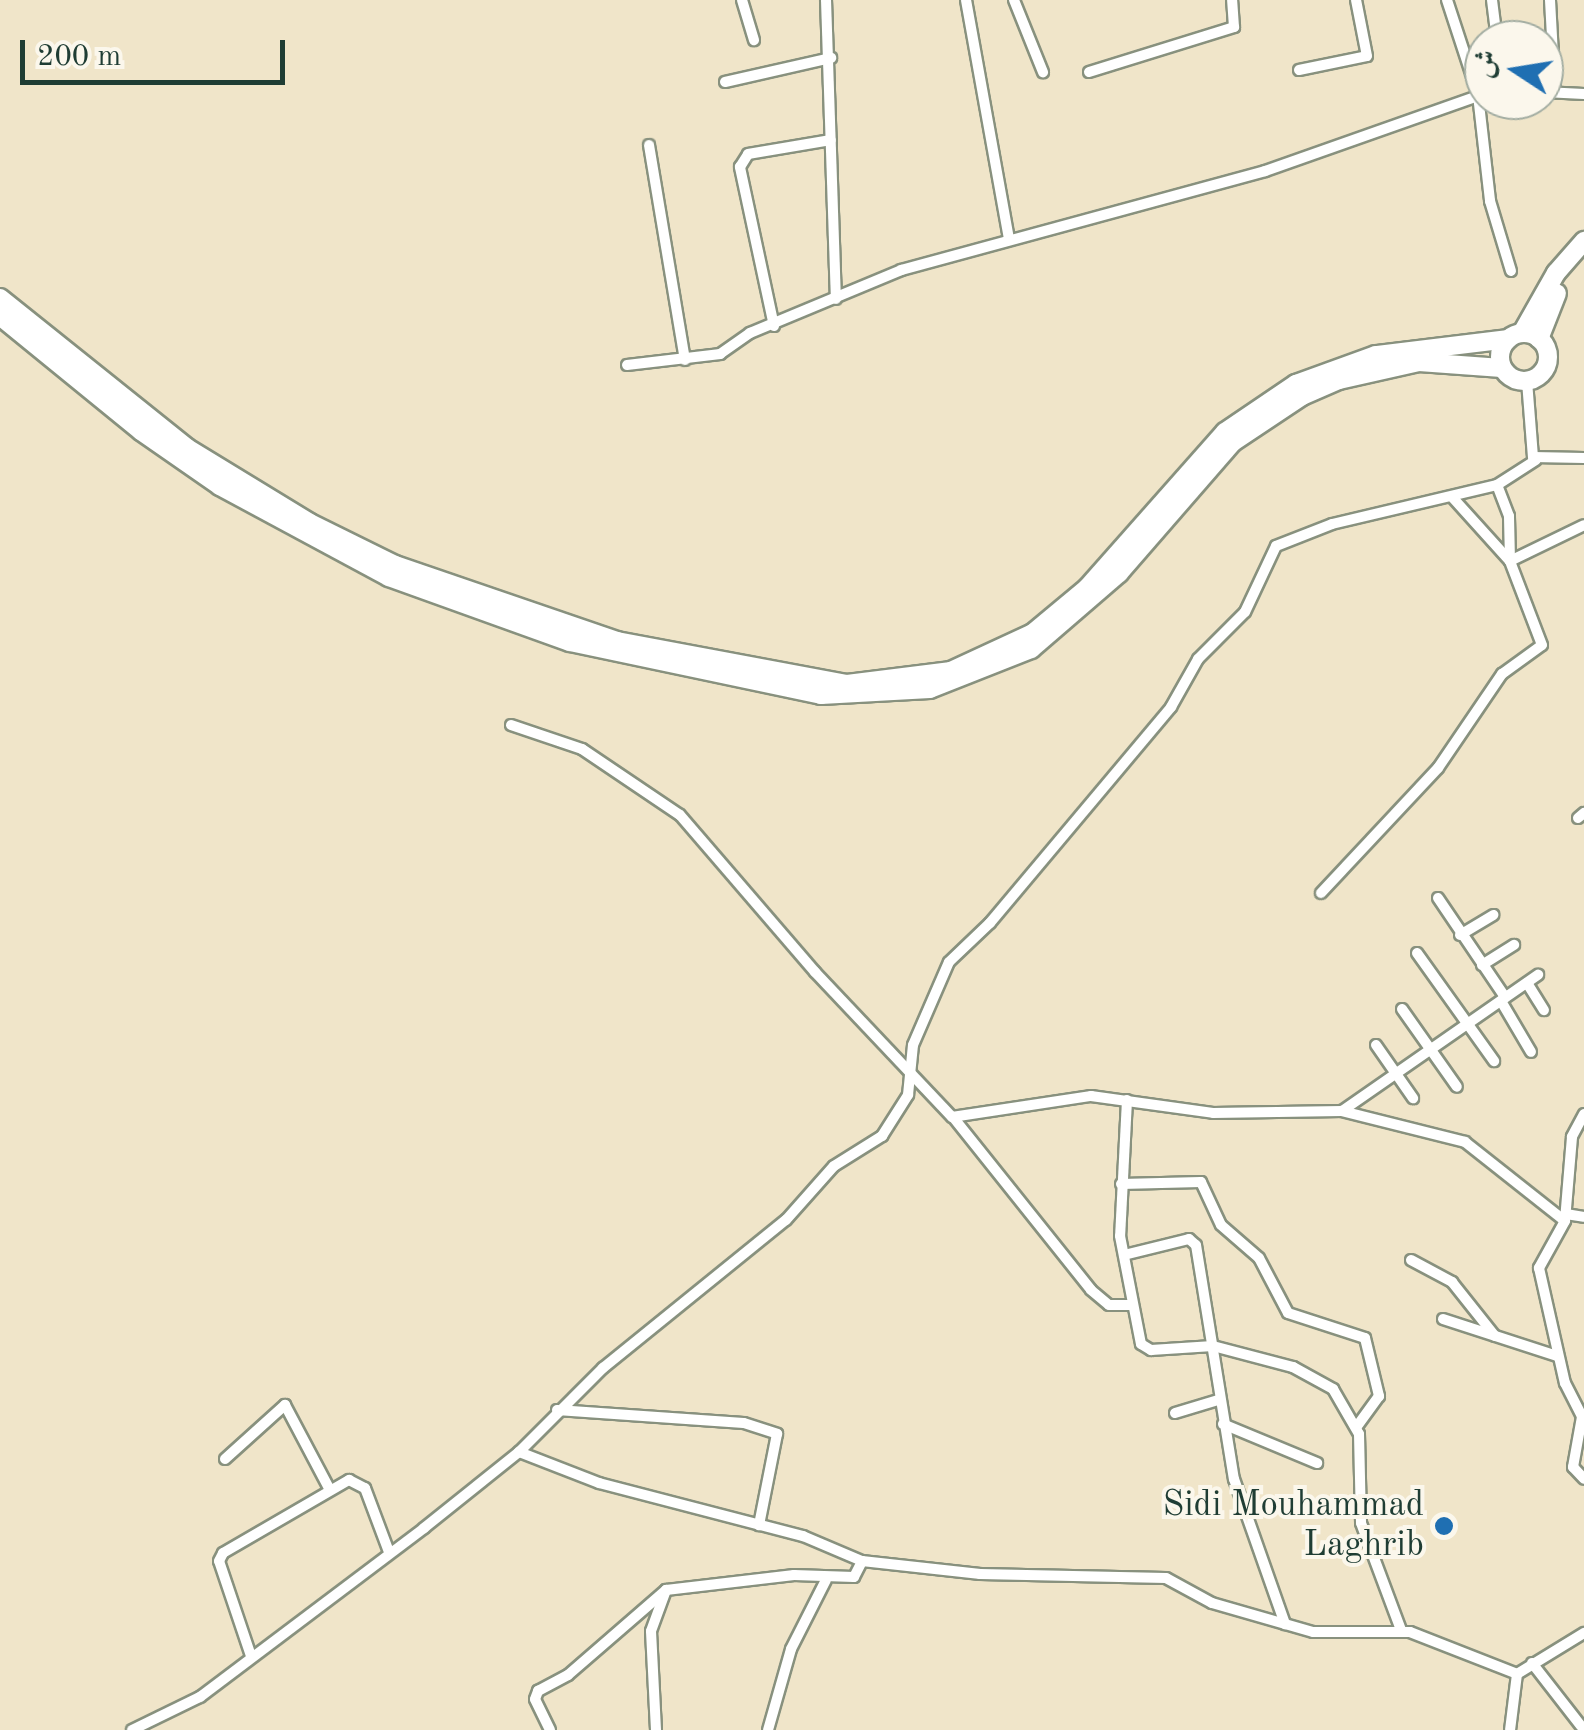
<!DOCTYPE html>
<meta charset="utf-8">
<style>
body{margin:0}
#map{position:relative;width:1584px;height:1730px;overflow:hidden;background:#f0e5c9;font-family:"Old Standard TT",Amiri,serif}
div>[style]{position:absolute}
.roads{filter:drop-shadow(2px 0 #88917e) drop-shadow(-2px 0 #88917e) drop-shadow(0 2px #88917e) drop-shadow(0 -2px #88917e)}
.street>*{height:10px;margin:-5px;padding:0 5px;transform-origin:5px;border-radius:5px;background:#fff}
.highway>*{height:18px;margin:-9px;padding:0 9px;transform-origin:9px;border-radius:9px;background:#fff}
.highway>.ring{margin:-9px;padding:0;box-sizing:content-box;background:none;border:18px solid #fff;border-radius:50%}
.dots>*{width:28px;height:28px;translate:-50% -50%;box-sizing:border-box;border:5px solid #fbf7ec;border-radius:50%}
span{translate:-50% -50%;white-space:nowrap;text-align:center;line-height:1.15;-webkit-text-stroke:8px #fbf7ec;paint-order:stroke}
.poi-label{font-size:35px;color:#1f3d34}
.right{translate:-100% -50%;text-align:right}
.north{position:absolute;left:1464px;top:20px;width:100px;height:100px;box-sizing:border-box;background:#fbf7ec;border:2px solid #a3ada2;border-radius:50%;rotate:282deg;font-size:28px;font-weight:700;line-height:40px;text-align:center;color:#1f3d34}
.north::after{content:'';display:block;margin:auto;width:35px;height:45px;background:#1f6fb2;clip-path:polygon(50% 0,100% 100%,50% 72%,0 100%)}
.scale{position:absolute;left:20px;top:40px;width:265px;height:45px;box-sizing:border-box;border:5px solid #1f3d34;border-top:0;padding-left:12px;font-size:30px;line-height:35px;white-space:nowrap;color:#1f3d34;-webkit-text-stroke:8px #fbf7ec;paint-order:stroke}
</style>
<div id="map">
<div class="roads">
<div class="street">
<i style="left:742px;top:0;width:42px;rotate:73.3deg"></i>
<i style="left:826px;top:0;width:299px;rotate:88.1deg"></i>
<i style="left:966px;top:0;width:242px;rotate:79.8deg"></i>
<i style="left:1014px;top:0;width:78px;rotate:68.1deg"></i>
<i style="left:1447px;top:0;width:100px;rotate:71.9deg"></i>
<i style="left:1478px;top:95px;width:107px;rotate:83.5deg"></i>
<i style="left:1490px;top:201px;width:73px;rotate:73.3deg"></i>
<i style="left:1492px;top:0;width:40px;rotate:82.9deg"></i>
<i style="left:1550px;top:0;width:92px;rotate:86.9deg"></i>
<i style="left:1299px;top:70px;width:69px;rotate:-11.6deg"></i>
<i style="left:1367px;top:56px;width:57px;rotate:-101.1deg"></i>
<i style="left:1089px;top:72px;width:152px;rotate:-17.2deg"></i>
<i style="left:1234px;top:27px;width:27px;rotate:-94deg"></i>
<i style="left:725px;top:82px;width:109px;rotate:-12.8deg"></i>
<i style="left:1544px;top:92px;width:40px;rotate:2.9deg"></i>
<i style="left:649px;top:145px;width:218px;rotate:80.5deg"></i>
<i style="left:774px;top:326px;width:163px;rotate:-102.1deg"></i>
<i style="left:740px;top:167px;width:15px;rotate:-58deg"></i>
<i style="left:748px;top:154px;width:84px;rotate:-9.6deg"></i>
<i style="left:627px;top:365px;width:94px;rotate:-6.7deg"></i>
<i style="left:720px;top:354px;width:37px;rotate:-35deg"></i>
<i style="left:750px;top:333px;width:164px;rotate:-22.6deg"></i>
<i style="left:901px;top:270px;width:377px;rotate:-15.2deg"></i>
<i style="left:1265px;top:171px;width:232px;rotate:-19.4deg"></i>
<i style="left:1527px;top:381px;width:76px;rotate:85.5deg"></i>
<i style="left:1533px;top:457px;width:51px;rotate:1.1deg"></i>
<i style="left:1453px;top:498px;width:85px;rotate:47.9deg"></i>
<i style="left:1510px;top:561px;width:82px;rotate:-25.9deg"></i>
<i style="left:511px;top:725px;width:75px;rotate:18.7deg"></i>
<i style="left:582px;top:749px;width:118px;rotate:34deg"></i>
<i style="left:680px;top:815px;width:207px;rotate:49.3deg"></i>
<i style="left:815px;top:972px;width:199px;rotate:46.6deg"></i>
<i style="left:952px;top:1117px;width:141px;rotate:-8.6deg"></i>
<i style="left:1091px;top:1096px;width:123px;rotate:7.9deg"></i>
<i style="left:1213px;top:1113px;width:129px;rotate:-0.9deg"></i>
<i style="left:1342px;top:1111px;width:127px;rotate:14.1deg"></i>
<i style="left:1465px;top:1142px;width:127px;rotate:38.3deg"></i>
<i style="left:1578px;top:818px;width:8px;rotate:-40deg"></i>
<i style="left:1321px;top:893px;width:171px;rotate:-46.9deg"></i>
<i style="left:1438px;top:768px;width:114px;rotate:-55.8deg"></i>
<i style="left:1502px;top:674px;width:49px;rotate:-35.9deg"></i>
<i style="left:1542px;top:645px;width:90px;rotate:-110.9deg"></i>
<i style="left:1510px;top:561px;width:45px;rotate:-91.3deg"></i>
<i style="left:1509px;top:516px;width:33px;rotate:-111deg"></i>
<i style="left:1438px;top:898px;width:120px;rotate:55.9deg"></i>
<i style="left:1460px;top:935px;width:39px;rotate:-31deg"></i>
<i style="left:1417px;top:953px;width:133px;rotate:54.5deg"></i>
<i style="left:1482px;top:965px;width:38px;rotate:-32deg"></i>
<i style="left:1527px;top:983px;width:32px;rotate:58deg"></i>
<i style="left:1501px;top:1001px;width:59px;rotate:59.5deg"></i>
<i style="left:1402px;top:1009px;width:95px;rotate:54.8deg"></i>
<i style="left:1376px;top:1045px;width:65px;rotate:55.1deg"></i>
<i style="left:1127px;top:1100px;width:136px;rotate:92.9deg"></i>
<i style="left:1120px;top:1236px;width:110px;rotate:79deg"></i>
<i style="left:1141px;top:1344px;width:12px;rotate:31deg"></i>
<i style="left:1151px;top:1350px;width:62px;rotate:-3.7deg"></i>
<i style="left:1213px;top:1346px;width:83px;rotate:14.7deg"></i>
<i style="left:1293px;top:1367px;width:46px;rotate:28.8deg"></i>
<i style="left:1333px;top:1389px;width:52px;rotate:60deg"></i>
<i style="left:1359px;top:1434px;width:89px;rotate:88.7deg"></i>
<i style="left:1361px;top:1523px;width:114px;rotate:69.5deg"></i>
<i style="left:1342px;top:1111px;width:239px;rotate:-34.8deg"></i>
<i style="left:1584px;top:1114px;width:26px;rotate:118deg"></i>
<i style="left:1572px;top:1137px;width:84px;rotate:94.8deg"></i>
<i style="left:1565px;top:1221px;width:54px;rotate:119deg"></i>
<i style="left:1539px;top:1268px;width:118px;rotate:77.3deg"></i>
<i style="left:1565px;top:1383px;width:38px;rotate:63deg"></i>
<i style="left:1582px;top:1417px;width:51px;rotate:100.2deg"></i>
<i style="left:1573px;top:1467px;width:16px;rotate:47deg"></i>
<i style="left:953px;top:1117px;width:221px;rotate:51.4deg"></i>
<i style="left:1091px;top:1290px;width:23px;rotate:40deg"></i>
<i style="left:1109px;top:1305px;width:24px"></i>
<i style="left:1121px;top:1184px;width:80px;rotate:-1.4deg"></i>
<i style="left:1201px;top:1182px;width:47px;rotate:65.1deg"></i>
<i style="left:1221px;top:1225px;width:50px;rotate:41deg"></i>
<i style="left:1259px;top:1258px;width:62px;rotate:62.2deg"></i>
<i style="left:1288px;top:1313px;width:81px;rotate:18deg"></i>
<i style="left:1365px;top:1338px;width:60px;rotate:76.4deg"></i>
<i style="left:1379px;top:1396px;width:39px;rotate:126deg"></i>
<i style="left:1566px;top:1214px;width:18px;rotate:9deg"></i>
<i style="left:1124px;top:1255px;width:67px;rotate:-13.8deg"></i>
<i style="left:1189px;top:1239px;width:9px;rotate:41deg"></i>
<i style="left:1196px;top:1245px;width:237px;rotate:80.8deg"></i>
<i style="left:1234px;top:1479px;width:154px;rotate:70.6deg"></i>
<i style="left:1411px;top:1260px;width:47px;rotate:28.2deg"></i>
<i style="left:1452px;top:1282px;width:69px;rotate:51.5deg"></i>
<i style="left:1443px;top:1319px;width:120px;rotate:18deg"></i>
<i style="left:557px;top:1410px;width:187px;rotate:4deg"></i>
<i style="left:744px;top:1423px;width:35px;rotate:18deg"></i>
<i style="left:777px;top:1434px;width:93px;rotate:101.2deg"></i>
<i style="left:1175px;top:1413px;width:45px;rotate:-16.8deg"></i>
<i style="left:1223px;top:1424px;width:102px;rotate:22.5deg"></i>
<i style="left:519px;top:1452px;width:86px;rotate:21.2deg"></i>
<i style="left:599px;top:1483px;width:211px;rotate:14.6deg"></i>
<i style="left:803px;top:1536px;width:64px;rotate:23deg"></i>
<i style="left:862px;top:1561px;width:119px;rotate:6.3deg"></i>
<i style="left:980px;top:1574px;width:186px;rotate:1.2deg"></i>
<i style="left:1166px;top:1578px;width:52px;rotate:28.5deg"></i>
<i style="left:1212px;top:1603px;width:105px;rotate:16deg"></i>
<i style="left:1313px;top:1632px;width:97px"></i>
<i style="left:1410px;top:1632px;width:115px;rotate:21.4deg"></i>
<i style="left:1517px;top:1674px;width:56px;rotate:97.1deg"></i>
<i style="left:225px;top:1459px;width:81px;rotate:-42deg"></i>
<i style="left:285px;top:1405px;width:96px;rotate:62.1deg"></i>
<i style="left:251px;top:1656px;width:100px;rotate:-108.6deg"></i>
<i style="left:219px;top:1561px;width:9px;rotate:-63deg"></i>
<i style="left:223px;top:1553px;width:146px;rotate:-30.1deg"></i>
<i style="left:349px;top:1480px;width:18px;rotate:27deg"></i>
<i style="left:365px;top:1488px;width:68px;rotate:69.4deg"></i>
<i style="left:1532px;top:1663px;width:80px;rotate:52.1deg"></i>
<i style="left:1517px;top:1674px;width:79px;rotate:-31.5deg"></i>
<i style="left:132px;top:1730px;width:76px;rotate:-25.9deg"></i>
<i style="left:200px;top:1697px;width:281px;rotate:-37deg"></i>
<i style="left:424px;top:1528px;width:122px;rotate:-38.7deg"></i>
<i style="left:519px;top:1452px;width:119px;rotate:-45deg"></i>
<i style="left:603px;top:1368px;width:235px;rotate:-39deg"></i>
<i style="left:786px;top:1220px;width:72px;rotate:-48.4deg"></i>
<i style="left:834px;top:1166px;width:57px;rotate:-32deg"></i>
<i style="left:882px;top:1136px;width:49px;rotate:-57.6deg"></i>
<i style="left:908px;top:1095px;width:50px;rotate:-84.3deg"></i>
<i style="left:913px;top:1045px;width:90px;rotate:-66.6deg"></i>
<i style="left:949px;top:962px;width:57px;rotate:-43.6deg"></i>
<i style="left:990px;top:923px;width:282px;rotate:-50deg"></i>
<i style="left:1171px;top:707px;width:55px;rotate:-60.6deg"></i>
<i style="left:1198px;top:659px;width:66px;rotate:-45deg"></i>
<i style="left:1245px;top:612px;width:73px;rotate:-64.8deg"></i>
<i style="left:1276px;top:546px;width:60px;rotate:-21.4deg"></i>
<i style="left:1332px;top:524px;width:170px;rotate:-13.3deg"></i>
<i style="left:1497px;top:485px;width:46px;rotate:-32.7deg"></i>
<i style="left:550px;top:1730px;width:34px;rotate:-116deg"></i>
<i style="left:535px;top:1699px;width:9px;rotate:-69deg"></i>
<i style="left:538px;top:1691px;width:34px;rotate:-28deg"></i>
<i style="left:568px;top:1675px;width:130px;rotate:-40.9deg"></i>
<i style="left:666px;top:1590px;width:129px;rotate:-6.7deg"></i>
<i style="left:794px;top:1575px;width:60px;rotate:1.9deg"></i>
<i style="left:854px;top:1577px;width:18px;rotate:-63deg"></i>
<i style="left:656px;top:1730px;width:99px;rotate:-92.9deg"></i>
<i style="left:651px;top:1631px;width:44px;rotate:-69.9deg"></i>
<i style="left:768px;top:1730px;width:84px;rotate:-74.1deg"></i>
<i style="left:791px;top:1649px;width:77px;rotate:-63.1deg"></i>
</div>
<div class="highway">
<i style="left:0;top:298px;width:240px;rotate:38.7deg"></i>
<i style="left:187px;top:448px;width:144px;rotate:31.4deg"></i>
<i style="left:310px;top:523px;width:95px;rotate:26.3deg"></i>
<i style="left:395px;top:565px;width:235px;rotate:18.9deg"></i>
<i style="left:617px;top:641px;width:234px;rotate:10.6deg"></i>
<i style="left:847px;top:684px;width:105px;rotate:-7.1deg"></i>
<i style="left:951px;top:671px;width:90px;rotate:-24.9deg"></i>
<i style="left:1033px;top:633px;width:70px;rotate:-39.8deg"></i>
<i style="left:1087px;top:588px;width:208px;rotate:-48.5deg"></i>
<i style="left:1225px;top:432px;width:86px;rotate:-34.1deg"></i>
<i style="left:1296px;top:384px;width:85px;rotate:-19.9deg"></i>
<i style="left:1376px;top:355px;width:133px;rotate:-6.9deg"></i>
<i style="left:0;top:316px;width:182px;rotate:39.2deg"></i>
<i style="left:141px;top:431px;width:96px;rotate:34.8deg"></i>
<i style="left:220px;top:486px;width:192px;rotate:28.3deg"></i>
<i style="left:389px;top:577px;width:192px;rotate:19.8deg"></i>
<i style="left:570px;top:642px;width:257px;rotate:11.9deg"></i>
<i style="left:821px;top:695px;width:109px;rotate:-3.2deg"></i>
<i style="left:930px;top:689px;width:109px;rotate:-21.6deg"></i>
<i style="left:1031px;top:649px;width:116px;rotate:-40.8deg"></i>
<i style="left:1119px;top:573px;width:174px;rotate:-49deg"></i>
<i style="left:1233px;top:442px;width:83px;rotate:-33.7deg"></i>
<i style="left:1302px;top:396px;width:40px;rotate:-23.4deg"></i>
<i style="left:1339px;top:380px;width:82px;rotate:-12.7deg"></i>
<i style="left:1419px;top:362px;width:83px;rotate:4.1deg"></i>
<i style="left:1522px;top:333px;width:69px;rotate:-60.5deg"></i>
<i style="left:1556px;top:273px;width:43px;rotate:-48.8deg"></i>
<i class="ring" style="left:1500px;top:333px;width:30px;height:30px"></i>
<i style="left:1539px;top:339px;width:49px;rotate:-68.6deg"></i>
</div>
</div>
<div class="dots">
<i style="left:1444px;top:1526px;background:#1f6fb2"></i>
</div>
<div class="poi-label">
<span class="right" style="left:1424px;top:1526px">Sidi Mouhammad<br>Laghrib</span>
</div>
<div class="north">ش</div>
<div class="scale">200 m</div>
</div>
